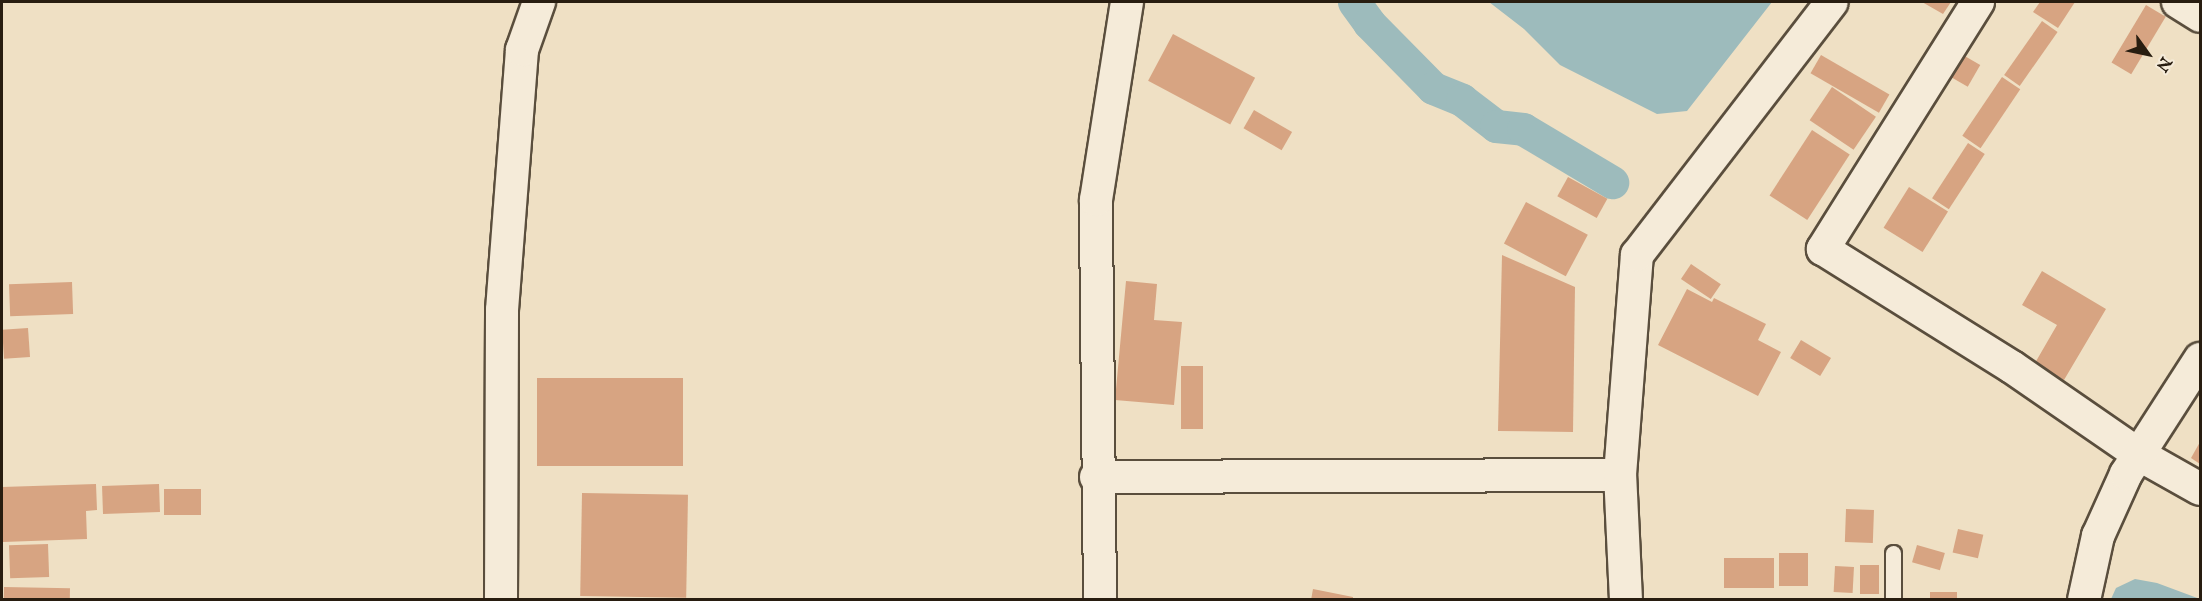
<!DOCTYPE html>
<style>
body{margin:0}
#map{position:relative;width:2202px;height:601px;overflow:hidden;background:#efe0c4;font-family:"IM FELL English",serif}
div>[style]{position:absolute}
.water>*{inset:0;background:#9dbbbc}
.canal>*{height:33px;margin:-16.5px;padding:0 16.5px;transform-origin:16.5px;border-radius:16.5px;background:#9dbbbc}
.building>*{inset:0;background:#d7a482;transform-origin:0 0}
.roads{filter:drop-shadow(2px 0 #5a4e3d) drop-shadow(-2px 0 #5a4e3d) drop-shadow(0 2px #5a4e3d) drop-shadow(0 -2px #5a4e3d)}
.lane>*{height:15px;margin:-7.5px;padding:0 7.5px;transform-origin:7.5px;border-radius:7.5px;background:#f5ebd9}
.street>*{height:32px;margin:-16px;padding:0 16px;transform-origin:16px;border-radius:16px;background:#f5ebd9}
span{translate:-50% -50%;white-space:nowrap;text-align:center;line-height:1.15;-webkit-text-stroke:6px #f5ebd9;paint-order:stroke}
.frame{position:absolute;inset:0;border:3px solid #281d10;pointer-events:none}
.north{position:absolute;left:2118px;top:24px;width:60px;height:60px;-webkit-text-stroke:4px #f5ebd9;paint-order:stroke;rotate:123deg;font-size:16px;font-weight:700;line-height:24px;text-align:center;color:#281d10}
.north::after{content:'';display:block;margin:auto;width:21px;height:27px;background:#281d10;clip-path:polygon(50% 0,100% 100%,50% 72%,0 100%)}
</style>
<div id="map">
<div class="water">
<i style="clip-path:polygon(1489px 2px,1772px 2px,1687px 111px,1657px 114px,1560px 65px,1524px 29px)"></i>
<i style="clip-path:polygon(2135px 579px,2157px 583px,2200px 599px,2111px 599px,2116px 588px)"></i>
</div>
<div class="canal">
<i style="left:1354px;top:2px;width:26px;rotate:54deg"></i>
<i style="left:1369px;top:23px;width:91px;rotate:45.4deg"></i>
<i style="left:1433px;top:88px;width:31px;rotate:22deg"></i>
<i style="left:1462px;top:100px;width:43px;rotate:37.4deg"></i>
<i style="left:1496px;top:126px;width:27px;rotate:6deg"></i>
<i style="left:1523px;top:129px;width:104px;rotate:30.8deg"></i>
</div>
<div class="building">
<i style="clip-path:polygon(1922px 2px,1951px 2px,1943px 14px)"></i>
<i style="clip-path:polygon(2040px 2px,2075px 2px,2058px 28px,2033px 12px)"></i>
<i style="left:2146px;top:5px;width:23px;height:67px;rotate:31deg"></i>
<i style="left:2042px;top:21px;width:19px;height:66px;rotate:35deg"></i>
<i style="left:1173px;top:34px;width:93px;height:53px;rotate:28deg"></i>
<i style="left:1956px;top:51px;width:28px;height:25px;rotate:30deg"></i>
<i style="left:1821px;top:55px;width:79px;height:21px;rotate:30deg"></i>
<i style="left:2002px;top:77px;width:22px;height:71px;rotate:34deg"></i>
<i style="left:1832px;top:87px;width:53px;height:40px;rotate:34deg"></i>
<i style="left:1254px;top:110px;width:44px;height:21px;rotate:30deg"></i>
<i style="left:1812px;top:130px;width:45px;height:78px;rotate:33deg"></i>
<i style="left:1968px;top:143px;width:20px;height:66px;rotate:33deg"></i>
<i style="left:1568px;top:177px;width:45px;height:22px;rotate:29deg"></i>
<i style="left:1909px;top:187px;width:46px;height:48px;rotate:32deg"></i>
<i style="left:1526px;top:202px;width:70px;height:47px;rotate:28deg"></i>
<i style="clip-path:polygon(1502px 255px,1575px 287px,1573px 432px,1498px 431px)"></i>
<i style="left:1691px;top:264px;width:36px;height:18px;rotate:34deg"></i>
<i style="clip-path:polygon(2042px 271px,2106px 309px,2064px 380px,2035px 363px,2057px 325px,2022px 305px)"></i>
<i style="clip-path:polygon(1126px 281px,1157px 284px,1154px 320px,1182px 322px,1174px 405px,1115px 400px)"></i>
<i style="left:72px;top:282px;width:32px;height:63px;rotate:88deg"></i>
<i style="clip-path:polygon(1687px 289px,1712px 302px,1714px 298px,1766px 324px,1758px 340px,1781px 352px,1758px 396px,1658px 345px)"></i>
<i style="left:28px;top:328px;width:29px;height:26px;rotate:86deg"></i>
<i style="left:1801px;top:340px;width:35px;height:21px;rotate:31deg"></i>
<i style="left:1181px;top:366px;width:22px;height:63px"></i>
<i style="left:537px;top:378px;width:146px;height:88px"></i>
<i style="clip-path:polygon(2200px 442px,2200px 464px,2191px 458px)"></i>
<i style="clip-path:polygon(96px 484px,97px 510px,86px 511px,87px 539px,3px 542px,2px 487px)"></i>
<i style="left:159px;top:484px;width:28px;height:57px;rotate:88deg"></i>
<i style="left:201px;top:489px;width:26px;height:37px;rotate:90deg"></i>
<i style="left:582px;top:493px;width:106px;height:103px;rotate:1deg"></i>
<i style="left:1846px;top:509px;width:28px;height:33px;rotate:2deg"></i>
<i style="left:1958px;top:529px;width:26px;height:24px;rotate:13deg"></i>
<i style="left:48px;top:544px;width:33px;height:39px;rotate:88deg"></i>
<i style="left:1917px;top:545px;width:29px;height:18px;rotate:16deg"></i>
<i style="left:1779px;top:553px;width:29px;height:33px"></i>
<i style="left:1724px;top:558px;width:50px;height:30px"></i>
<i style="left:1860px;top:565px;width:19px;height:29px"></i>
<i style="left:1835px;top:566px;width:19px;height:26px;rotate:3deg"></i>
<i style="left:4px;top:587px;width:66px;height:13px;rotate:1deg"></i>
<i style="clip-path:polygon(1313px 589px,1353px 597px,1353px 600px,1311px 600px)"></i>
<i style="left:1930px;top:592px;width:27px;height:8px"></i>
</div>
<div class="roads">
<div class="lane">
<i style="left:1893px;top:553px;width:47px;rotate:90deg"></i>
</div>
<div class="street">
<i style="left:1978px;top:2px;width:292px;rotate:122.1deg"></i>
<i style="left:1823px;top:249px;width:223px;rotate:32deg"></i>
<i style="left:2012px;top:367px;width:153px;rotate:34.6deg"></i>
<i style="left:2138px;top:454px;width:71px;rotate:29.4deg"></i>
<i style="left:2178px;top:2px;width:26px;rotate:32deg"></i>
<i style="left:1096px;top:477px;width:524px;rotate:-0.22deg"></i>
<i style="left:501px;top:600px;width:290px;rotate:-89.8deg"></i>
<i style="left:502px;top:310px;width:261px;rotate:-85.6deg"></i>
<i style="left:522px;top:50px;width:51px;rotate:-70.5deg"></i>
<i style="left:1100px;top:600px;width:400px;rotate:-90.6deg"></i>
<i style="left:1096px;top:200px;width:200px;rotate:-81.1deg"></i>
<i style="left:1626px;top:600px;width:125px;rotate:-92.7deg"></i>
<i style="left:1620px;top:475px;width:221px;rotate:-85.6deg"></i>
<i style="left:1637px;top:255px;width:319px;rotate:-52.4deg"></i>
<i style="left:2084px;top:600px;width:66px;rotate:-77.7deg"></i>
<i style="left:2098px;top:536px;width:68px;rotate:-65.7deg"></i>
<i style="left:2126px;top:474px;width:137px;rotate:-57.2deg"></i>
</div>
</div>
<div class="frame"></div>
<div class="north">N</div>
</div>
